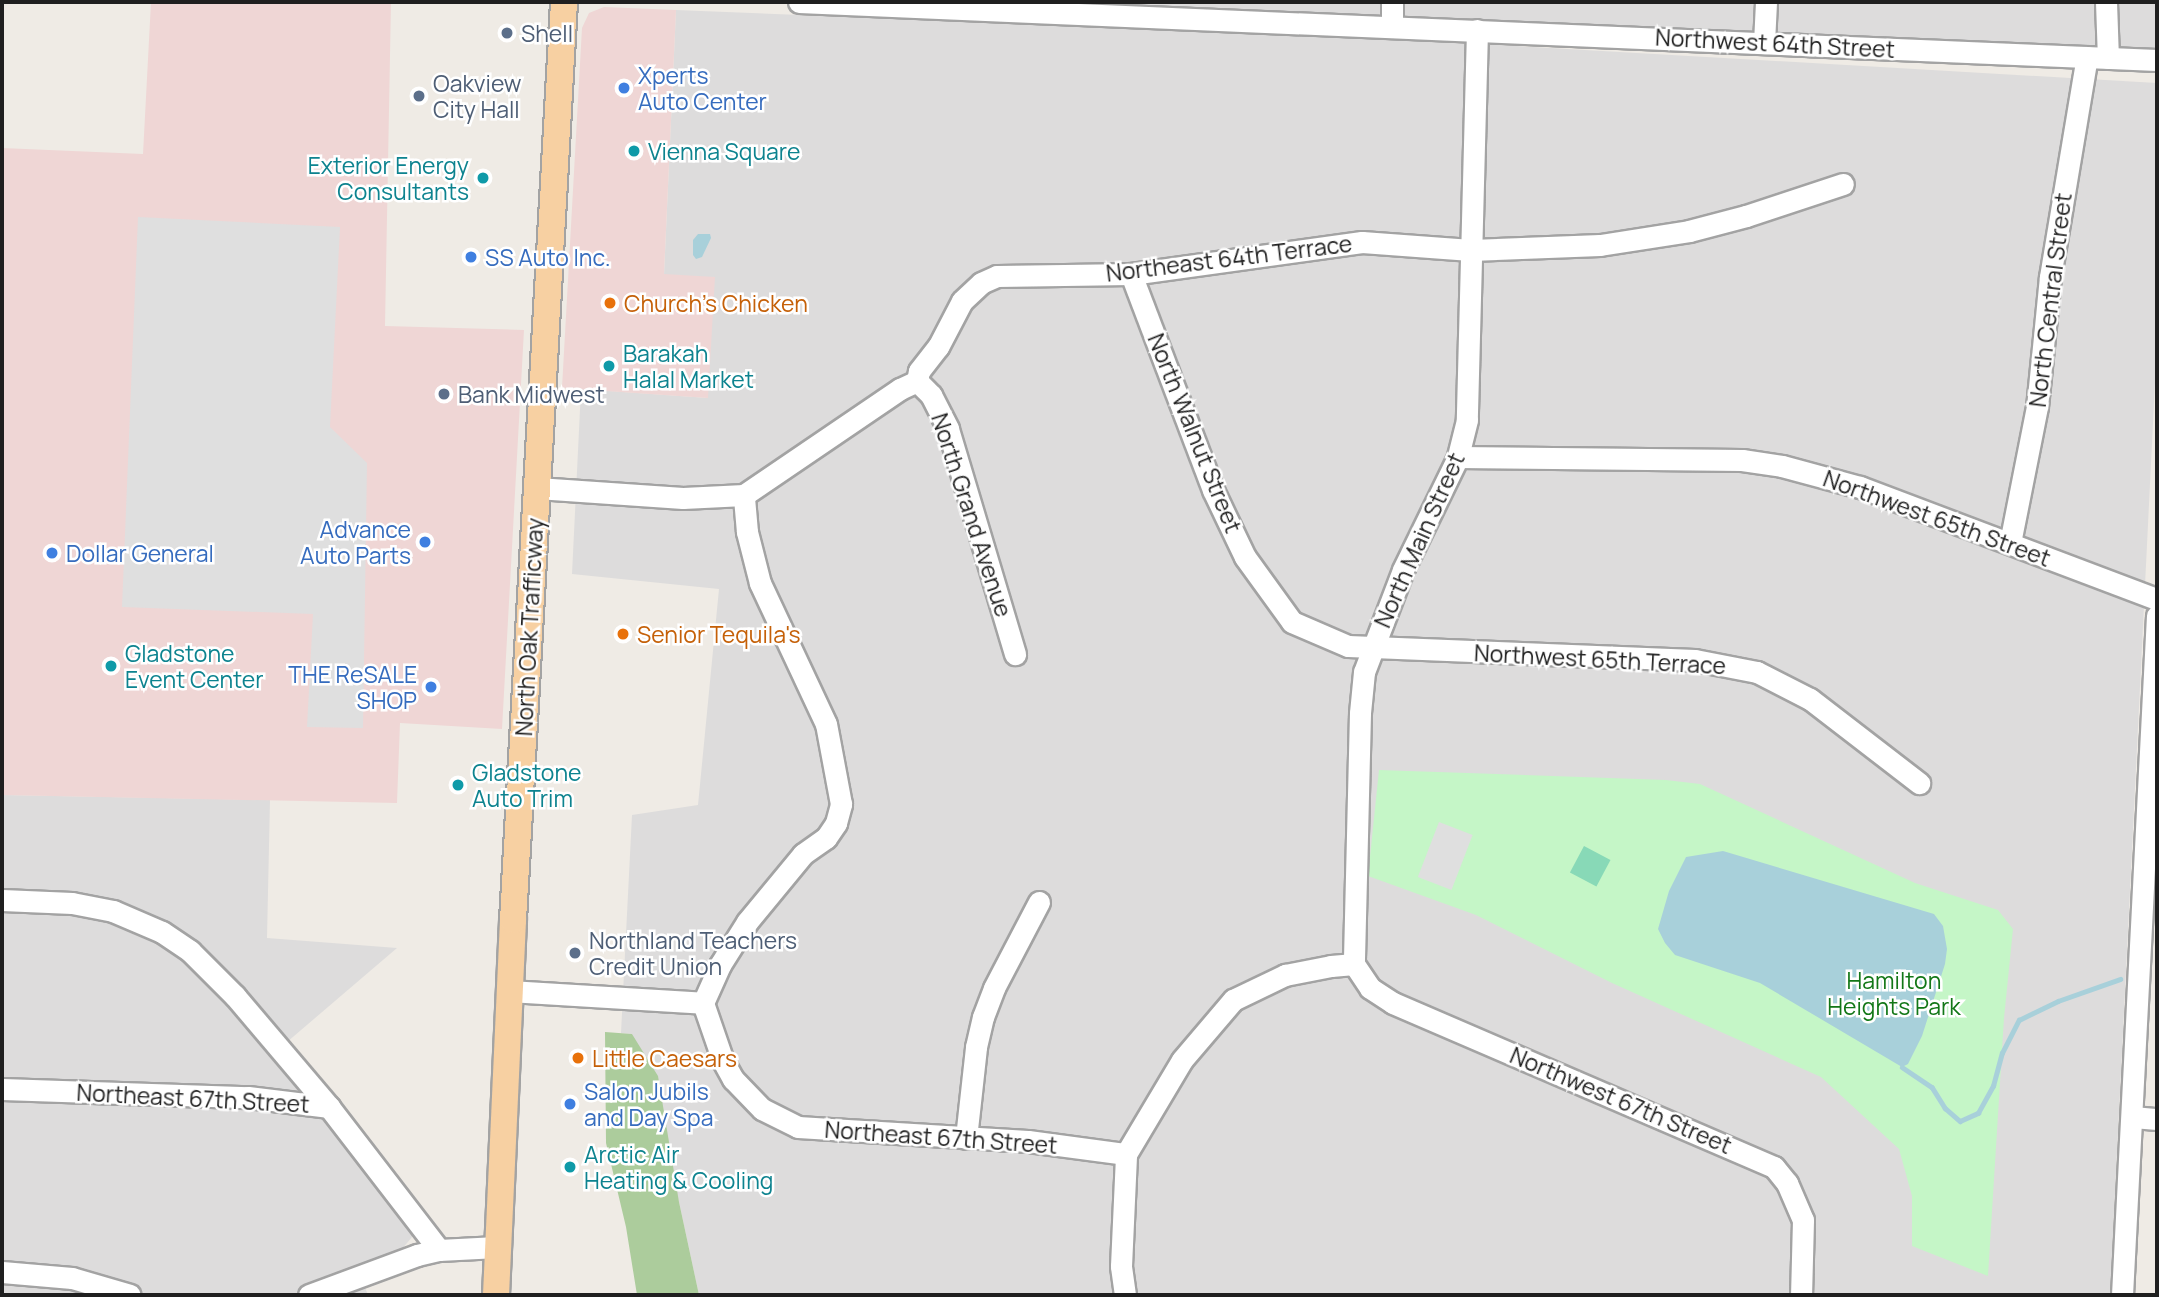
<!DOCTYPE html>
<style>
body{margin:0}
#map{position:relative;width:2159px;height:1297px;overflow:hidden;background:#efebe5;font-family:Manrope,sans-serif}
div>[style]{position:absolute}
.residential>*{inset:0;background:#dddcdc}
.commercial>*{inset:0;background:#efd6d5}
.forest>*{inset:0;background:#accc9c}
.park>*{inset:0;background:#c5f6c7}
.pitch>*{inset:0;background:#88d9b7;transform-origin:0 0}
.parking>*{inset:0;background:#dfdfdf;transform-origin:0 0}
.water>*{inset:0;background:#a8d0da}
.stream>*{height:4.5px;margin:-2.25px;padding:0 2.25px;transform-origin:2.25px;border-radius:2.25px;background:#a8d0da}
.roads{filter:drop-shadow(2px 0 #a3a3a3) drop-shadow(-2px 0 #a3a3a3) drop-shadow(0 2px #a3a3a3) drop-shadow(0 -2px #a3a3a3)}
.minor>*{height:21px;margin:-10.5px;padding:0 10.5px;transform-origin:10.5px;border-radius:10.5px;background:#fff}
.major>*{height:26px;margin:-13px;padding:0 13px;transform-origin:13px;border-radius:13px;background:#f7d0a2}
.dots>*{width:19px;height:19px;translate:-50% -50%;box-sizing:border-box;border:4px solid #fff;border-radius:50%}
span{translate:-50% -50%;white-space:nowrap;text-align:center;line-height:1.15;-webkit-text-stroke:5px #fff;paint-order:stroke}
.service-label{font-size:23px;color:#4e5e75}
.left{translate:0 -50%;text-align:left}
.street-label{font-size:23px;color:#1f1f1f}
.shop-label{font-size:23px;color:#366cbe}
.right{translate:-100% -50%;text-align:right}
.culture-label{font-size:23px;color:#0d838f}
.food-label{font-size:23px;color:#c56008}
.park-label{font-size:23px;color:#127717}
.frame{position:absolute;inset:0;border:4px solid #1f1f1f;pointer-events:none}
</style>
<div id="map">
<div class="residential">
<i style="clip-path:polygon(980px 2px,1382px 2px,1379px 18px)"></i>
<i style="clip-path:polygon(1399px 2px,1759px 2px,1756px 32px,1409px 19px,1401px 13px)"></i>
<i style="clip-path:polygon(1774px 2px,2157px 2px,2157px 49px,1784px 36px,1773px 28px)"></i>
<i style="clip-path:polygon(676px 10px,1379px 38px,2157px 83px,2157px 342px,2110px 1295px,699px 1295px,679px 1202px,632px 1034px,621px 1033px,632px 815px,698px 805px,719px 589px,572px 574px,581px 389px,708px 398px,664px 275px)"></i>
<i style="clip-path:polygon(2px 795px,270px 800px,267px 938px,397px 948px,273px 1054px,413px 1227px,412px 1237px,402px 1249px,357px 1267px,368px 1295px,2px 1295px)"></i>
</div>
<div class="commercial">
<i style="clip-path:polygon(151px 2px,391px 2px,385px 326px,524px 330px,502px 729px,400px 723px,397px 803px,2px 795px,2px 148px,143px 154px)"></i>
<i style="clip-path:polygon(604px 7px,676px 10px,664px 274px,715px 277px,708px 398px,562px 388px,582px 28px,589px 13px)"></i>
</div>
<div class="forest">
<i style="clip-path:polygon(605px 1032px,632px 1034px,658px 1076px,679px 1202px,699px 1295px,637px 1295px,626px 1227px,606px 1143px)"></i>
</div>
<div class="park">
<i style="clip-path:polygon(1379px 770px,1666px 780px,1700px 784px,1915px 883px,1998px 910px,2013px 929px,2004px 1018px,1988px 1276px,1912px 1246px,1912px 1196px,1899px 1149px,1821px 1077px,1612px 983px,1476px 915px,1368px 876px)"></i>
</div>
<div class="pitch">
<i style="left:1584px;top:846px;width:30px;height:30px;rotate:28deg"></i>
</div>
<div class="parking">
<i style="clip-path:polygon(138px 217px,340px 227px,330px 427px,367px 463px,363px 728px,307px 727px,313px 614px,122px 607px)"></i>
<i style="left:1439px;top:822px;width:36px;height:59px;rotate:21deg"></i>
</div>
<div class="water">
<i style="clip-path:polygon(698px 234px,710px 234px,711px 238px,702px 257px,696px 259px,693px 255px,693px 240px)"></i>
<i style="clip-path:polygon(1723px 851px,1934px 914px,1943px 926px,1947px 949px,1945px 964px,1922px 1036px,1908px 1064px,1902px 1067px,1760px 983px,1675px 955px,1665px 943px,1658px 929px,1669px 891px,1686px 857px)"></i>
</div>
<div class="stream">
<i style="left:1902px;top:1067px;width:36px;rotate:34deg"></i>
<i style="left:1932px;top:1087px;width:25px;rotate:58deg"></i>
<i style="left:1945px;top:1108px;width:20px;rotate:41deg"></i>
<i style="left:1960px;top:1121px;width:20px;rotate:-24deg"></i>
<i style="left:1978px;top:1113px;width:31px;rotate:-61deg"></i>
<i style="left:1993px;top:1086px;width:34px;rotate:-75deg"></i>
<i style="left:2002px;top:1053px;width:37px;rotate:-63deg"></i>
<i style="left:2019px;top:1020px;width:43px;rotate:-26deg"></i>
<i style="left:2058px;top:1001px;width:66px;rotate:-19.5deg"></i>
</div>
<div class="roads">
<div class="minor">
<i style="left:799px;top:2px;width:1359px;rotate:2.45deg"></i>
<i style="left:2106px;top:2px;width:56px;rotate:88deg"></i>
<i style="left:1392px;top:27px;width:25px;rotate:-90deg"></i>
<i style="left:1477px;top:30px;width:390px;rotate:91.5deg"></i>
<i style="left:1467px;top:420px;width:38px;rotate:104deg"></i>
<i style="left:1458px;top:457px;width:126px;rotate:116deg"></i>
<i style="left:1403px;top:570px;width:109px;rotate:110.9deg"></i>
<i style="left:1364px;top:672px;width:41px;rotate:95.6deg"></i>
<i style="left:1360px;top:713px;width:251px;rotate:91.4deg"></i>
<i style="left:1354px;top:964px;width:29px;rotate:56deg"></i>
<i style="left:1370px;top:988px;width:27px;rotate:33deg"></i>
<i style="left:1393px;top:1003px;width:415px;rotate:23.3deg"></i>
<i style="left:1774px;top:1167px;width:21px;rotate:51deg"></i>
<i style="left:1787px;top:1183px;width:40px;rotate:66.6deg"></i>
<i style="left:1803px;top:1220px;width:75px;rotate:91.5deg"></i>
<i style="left:1764px;top:43px;width:41px;rotate:-87.2deg"></i>
<i style="left:1131px;top:274px;width:231px;rotate:69.2deg"></i>
<i style="left:1213px;top:490px;width:74px;rotate:64.5deg"></i>
<i style="left:1245px;top:557px;width:80px;rotate:54.1deg"></i>
<i style="left:1292px;top:622px;width:61px;rotate:23.2deg"></i>
<i style="left:1348px;top:646px;width:347px;rotate:2.3deg"></i>
<i style="left:1695px;top:660px;width:63px;rotate:11deg"></i>
<i style="left:1757px;top:672px;width:59px;rotate:27deg"></i>
<i style="left:1810px;top:699px;width:138px;rotate:37.6deg"></i>
<i style="left:917px;top:381px;width:10px;rotate:-79deg"></i>
<i style="left:919px;top:371px;width:31px;rotate:-52deg"></i>
<i style="left:938px;top:347px;width:52px;rotate:-62.4deg"></i>
<i style="left:962px;top:301px;width:26px;rotate:-43deg"></i>
<i style="left:981px;top:283px;width:17px;rotate:-24deg"></i>
<i style="left:997px;top:276px;width:134px;rotate:-0.9deg"></i>
<i style="left:1131px;top:274px;width:233px;rotate:-7.9deg"></i>
<i style="left:1362px;top:242px;width:109px;rotate:4.2deg"></i>
<i style="left:1471px;top:250px;width:129px;rotate:-2.2deg"></i>
<i style="left:1600px;top:245px;width:90px;rotate:-8.9deg"></i>
<i style="left:1689px;top:231px;width:59px;rotate:-14.7deg"></i>
<i style="left:1746px;top:216px;width:102px;rotate:-18.3deg"></i>
<i style="left:917px;top:381px;width:20px;rotate:45deg"></i>
<i style="left:931px;top:395px;width:38px;rotate:63deg"></i>
<i style="left:948px;top:429px;width:235px;rotate:73.4deg"></i>
<i style="left:1458px;top:457px;width:284px;rotate:0.6deg"></i>
<i style="left:1742px;top:460px;width:40px;rotate:8.5deg"></i>
<i style="left:1782px;top:466px;width:81px;rotate:15.1deg"></i>
<i style="left:1860px;top:487px;width:317px;rotate:20.7deg"></i>
<i style="left:537px;top:488px;width:146px;rotate:3.9deg"></i>
<i style="left:683px;top:498px;width:61px;rotate:-2.8deg"></i>
<i style="left:744px;top:495px;width:189px;rotate:-34.2deg"></i>
<i style="left:900px;top:389px;width:19px;rotate:-25deg"></i>
<i style="left:2010px;top:543px;width:139px;rotate:-78.8deg"></i>
<i style="left:2037px;top:407px;width:131px;rotate:-84.3deg"></i>
<i style="left:2050px;top:277px;width:223px;rotate:-80.5deg"></i>
<i style="left:2px;top:900px;width:70px;rotate:2.5deg"></i>
<i style="left:72px;top:903px;width:42px;rotate:11deg"></i>
<i style="left:113px;top:911px;width:53px;rotate:23.2deg"></i>
<i style="left:162px;top:932px;width:34px;rotate:34deg"></i>
<i style="left:190px;top:951px;width:64px;rotate:45deg"></i>
<i style="left:235px;top:996px;width:145px;rotate:49.7deg"></i>
<i style="left:329px;top:1107px;width:180px;rotate:52.4deg"></i>
<i style="left:509px;top:991px;width:194px;rotate:3.5deg"></i>
<i style="left:703px;top:1003px;width:42px;rotate:-65.9deg"></i>
<i style="left:720px;top:965px;width:51px;rotate:-57.9deg"></i>
<i style="left:747px;top:922px;width:88px;rotate:-50.5deg"></i>
<i style="left:803px;top:854px;width:28px;rotate:-35deg"></i>
<i style="left:826px;top:838px;width:18px;rotate:-56deg"></i>
<i style="left:836px;top:823px;width:20px;rotate:-75deg"></i>
<i style="left:841px;top:804px;width:81px;rotate:-100.6deg"></i>
<i style="left:826px;top:724px;width:156px;rotate:-115.1deg"></i>
<i style="left:760px;top:583px;width:53px;rotate:-104.3deg"></i>
<i style="left:747px;top:532px;width:37px;rotate:-95deg"></i>
<i style="left:703px;top:1003px;width:61px;rotate:71deg"></i>
<i style="left:723px;top:1061px;width:21px;rotate:61deg"></i>
<i style="left:733px;top:1079px;width:42px;rotate:46deg"></i>
<i style="left:762px;top:1109px;width:40px;rotate:26.6deg"></i>
<i style="left:798px;top:1127px;width:230px;rotate:3.5deg"></i>
<i style="left:1028px;top:1141px;width:99px;rotate:7.6deg"></i>
<i style="left:2px;top:1089px;width:246px;rotate:1.9deg"></i>
<i style="left:248px;top:1097px;width:82px;rotate:7deg"></i>
<i style="left:2133px;top:1117px;width:24px;rotate:5deg"></i>
<i style="left:966px;top:1138px;width:92px;rotate:-83.7deg"></i>
<i style="left:976px;top:1047px;width:31px;rotate:-77deg"></i>
<i style="left:983px;top:1017px;width:31px;rotate:-69deg"></i>
<i style="left:994px;top:988px;width:97px;rotate:-62.4deg"></i>
<i style="left:2px;top:1272px;width:70px;rotate:4.9deg"></i>
<i style="left:72px;top:1278px;width:60px;rotate:16.3deg"></i>
<i style="left:309px;top:1295px;width:115px;rotate:-20.3deg"></i>
<i style="left:417px;top:1255px;width:23px;rotate:-13deg"></i>
<i style="left:439px;top:1250px;width:58px;rotate:-3deg"></i>
<i style="left:1125px;top:1295px;width:29px;rotate:-98deg"></i>
<i style="left:1121px;top:1266px;width:112px;rotate:-87.4deg"></i>
<i style="left:1126px;top:1154px;width:109px;rotate:-59.2deg"></i>
<i style="left:1182px;top:1060px;width:79px;rotate:-49.6deg"></i>
<i style="left:1233px;top:1000px;width:58px;rotate:-25.7deg"></i>
<i style="left:1285px;top:975px;width:47px;rotate:-11.1deg"></i>
<i style="left:1331px;top:966px;width:23px;rotate:-5deg"></i>
<i style="left:2122px;top:1295px;width:680px;rotate:-87.05deg"></i>
</div>
<div class="major">
<i style="left:496px;top:1295px;width:375px;rotate:-87.4deg"></i>
<i style="left:513px;top:920px;width:919px;rotate:-86.82deg"></i>
</div>
</div>
<div class="dots">
<i style="left:507px;top:33px;background:#5c6f8a"></i>
<i style="left:624px;top:88px;background:#3f7fe0"></i>
<i style="left:419px;top:96px;background:#5c6f8a"></i>
<i style="left:634px;top:151px;background:#0f9aa8"></i>
<i style="left:483px;top:178px;background:#0f9aa8"></i>
<i style="left:471px;top:257px;background:#3f7fe0"></i>
<i style="left:610px;top:303px;background:#e8710a"></i>
<i style="left:609px;top:366px;background:#0f9aa8"></i>
<i style="left:444px;top:394px;background:#5c6f8a"></i>
<i style="left:425px;top:542px;background:#3f7fe0"></i>
<i style="left:52px;top:553px;background:#3f7fe0"></i>
<i style="left:623px;top:634px;background:#e8710a"></i>
<i style="left:111px;top:666px;background:#0f9aa8"></i>
<i style="left:431px;top:687px;background:#3f7fe0"></i>
<i style="left:458px;top:785px;background:#0f9aa8"></i>
<i style="left:575px;top:953px;background:#5c6f8a"></i>
<i style="left:578px;top:1058px;background:#e8710a"></i>
<i style="left:570px;top:1104px;background:#3f7fe0"></i>
<i style="left:570px;top:1167px;background:#0f9aa8"></i>
</div>
<div class="service-label">
<span class="left" style="left:521px;top:33px">Shell</span>
<span class="left" style="left:433px;top:96px">Oakview<br>City Hall</span>
<span class="left" style="left:458px;top:394px">Bank Midwest</span>
<span class="left" style="left:589px;top:953px">Northland Teachers<br>Credit Union</span>
</div>
<div class="street-label">
<span style="left:1775px;top:43px;rotate:3deg">Northwest 64th Street</span>
<span style="left:1229px;top:258px;rotate:-7deg">Northeast 64th Terrace</span>
<span style="left:2050px;top:300px;rotate:-83deg">North Central Street</span>
<span style="left:1195px;top:433px;rotate:68deg">North Walnut Street</span>
<span style="left:972px;top:515px;rotate:72deg">North Grand Avenue</span>
<span style="left:1937px;top:518px;rotate:20deg">Northwest 65th Street</span>
<span style="left:1419px;top:540px;rotate:-66deg">North Main Street</span>
<span style="left:529px;top:627px;rotate:-87deg">North Oak Trafficway</span>
<span style="left:1600px;top:659px;rotate:3deg">Northwest 65th Terrace</span>
<span style="left:193px;top:1098px;rotate:3deg">Northeast 67th Street</span>
<span style="left:1621px;top:1100px;rotate:23deg">Northwest 67th Street</span>
<span style="left:941px;top:1137px;rotate:4deg">Northeast 67th Street</span>
</div>
<div class="shop-label">
<span class="left" style="left:638px;top:88px">Xperts<br>Auto Center</span>
<span class="left" style="left:485px;top:257px">SS Auto Inc.</span>
<span class="right" style="left:411px;top:542px">Advance<br>Auto Parts</span>
<span class="left" style="left:66px;top:553px">Dollar General</span>
<span class="right" style="left:417px;top:687px">THE ReSALE<br>SHOP</span>
<span class="left" style="left:584px;top:1104px">Salon Jubils<br>and Day Spa</span>
</div>
<div class="culture-label">
<span class="left" style="left:648px;top:151px">Vienna Square</span>
<span class="right" style="left:469px;top:178px">Exterior Energy<br>Consultants</span>
<span class="left" style="left:623px;top:366px">Barakah<br>Halal Market</span>
<span class="left" style="left:125px;top:666px">Gladstone<br>Event Center</span>
<span class="left" style="left:472px;top:785px">Gladstone<br>Auto Trim</span>
<span class="left" style="left:584px;top:1167px">Arctic Air<br>Heating &amp; Cooling</span>
</div>
<div class="food-label">
<span class="left" style="left:624px;top:303px">Church's Chicken</span>
<span class="left" style="left:637px;top:634px">Senior Tequila's</span>
<span class="left" style="left:592px;top:1058px">Little Caesars</span>
</div>
<div class="park-label">
<span style="left:1894px;top:993px">Hamilton<br>Heights Park</span>
</div>
<div class="frame"></div>
</div>
